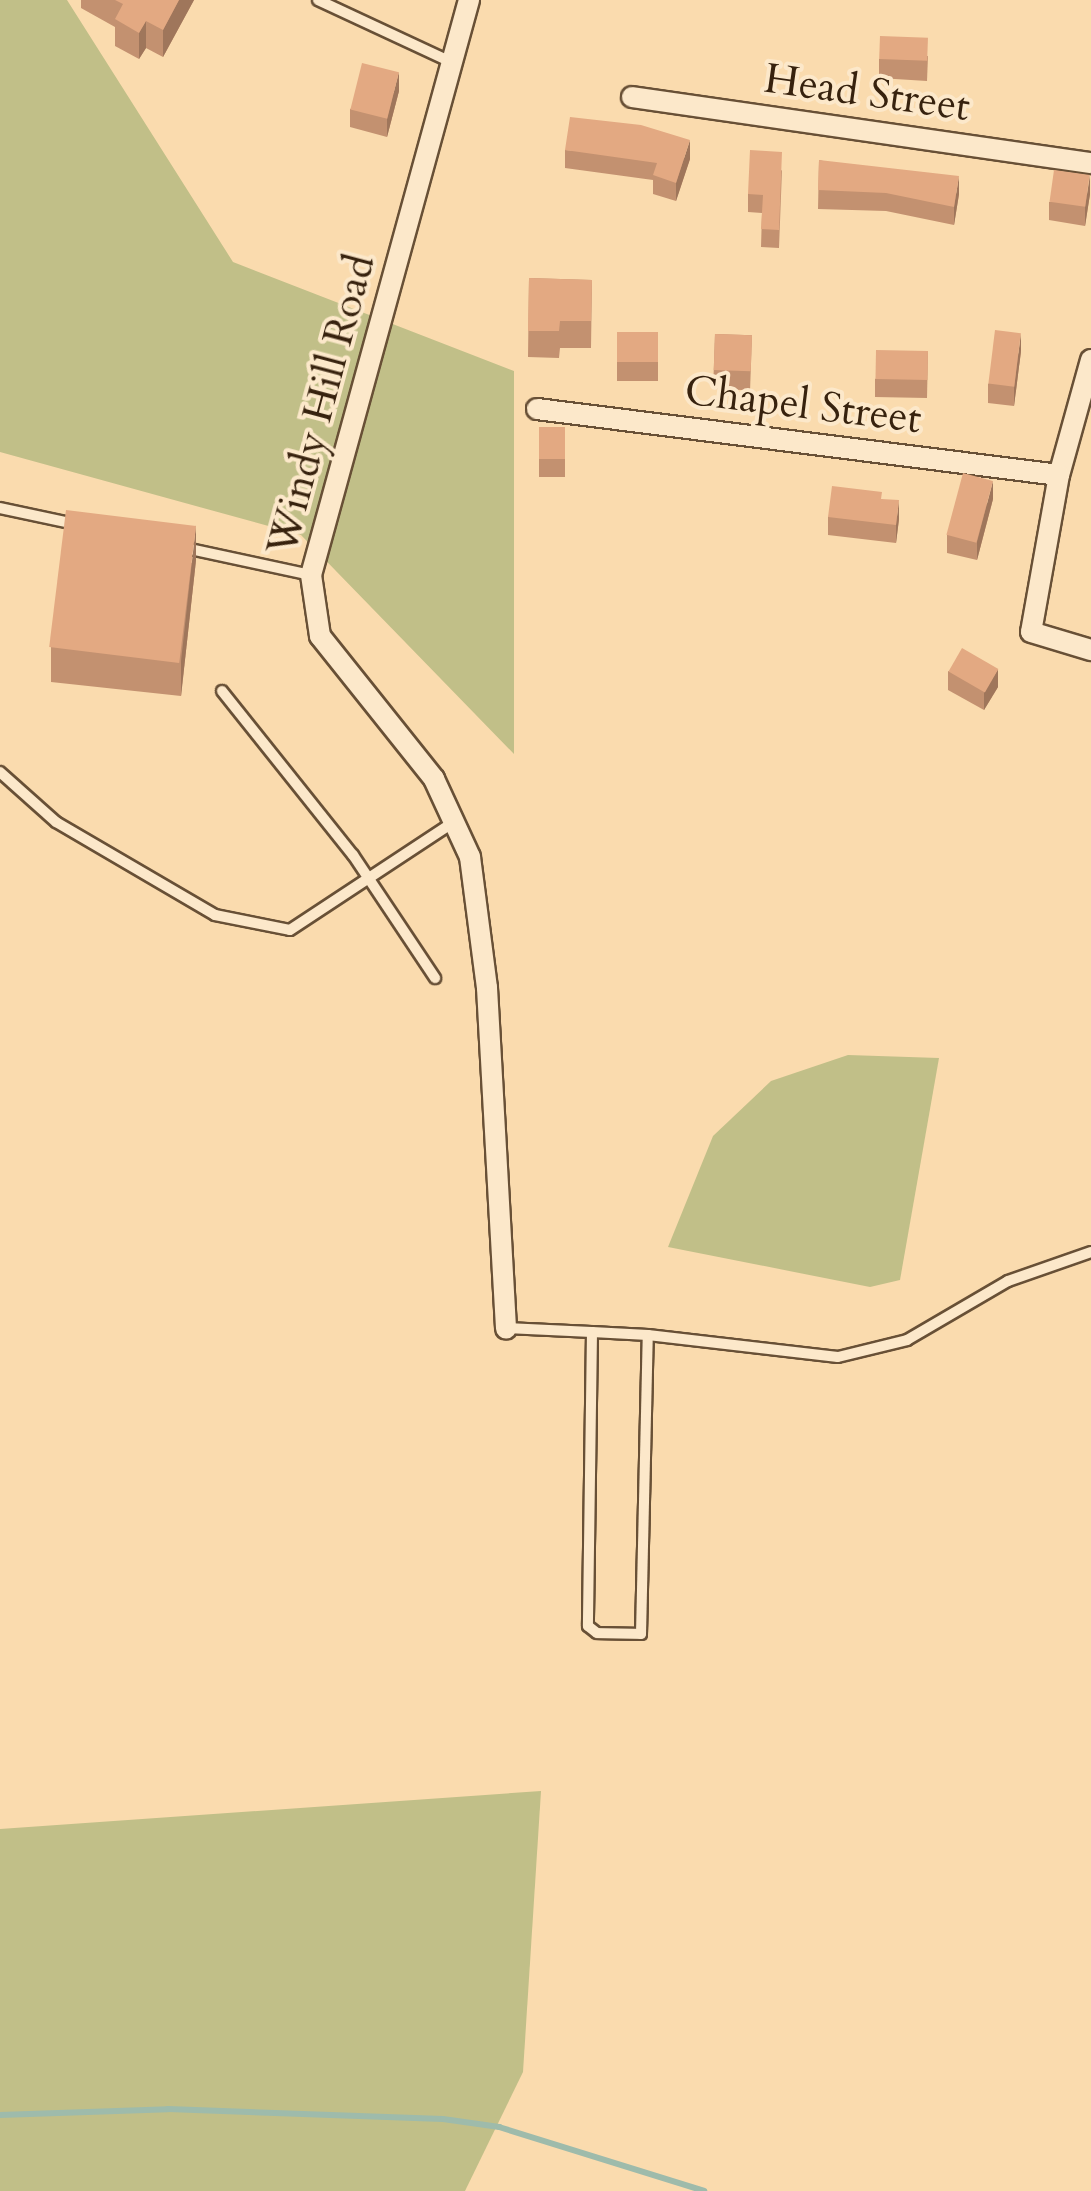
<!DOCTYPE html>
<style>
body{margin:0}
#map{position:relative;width:1091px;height:2191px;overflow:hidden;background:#fadbae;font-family:Cardo,serif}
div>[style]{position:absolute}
.green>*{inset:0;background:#c1bf88}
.stream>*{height:6px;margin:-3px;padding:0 3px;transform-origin:3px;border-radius:3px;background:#9ebbab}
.roads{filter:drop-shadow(2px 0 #685036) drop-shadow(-2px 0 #685036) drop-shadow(0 2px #685036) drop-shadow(0 -2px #685036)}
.lane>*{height:10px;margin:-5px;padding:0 5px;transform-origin:5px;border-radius:5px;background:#fce8ca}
.street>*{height:20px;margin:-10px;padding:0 10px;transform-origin:10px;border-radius:10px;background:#fce8ca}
.wall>*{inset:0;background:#c39170;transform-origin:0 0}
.shaded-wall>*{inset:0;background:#9f765b}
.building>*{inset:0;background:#e3a982;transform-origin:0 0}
span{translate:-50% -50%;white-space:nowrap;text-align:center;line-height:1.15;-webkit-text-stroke:8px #fce8ca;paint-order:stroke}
.street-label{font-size:42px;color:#37220e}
</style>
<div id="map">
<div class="green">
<i style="clip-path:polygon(0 0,67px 0,233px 262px,514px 371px,514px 754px,301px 535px,0 452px)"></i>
<i style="clip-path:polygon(848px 1055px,939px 1058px,900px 1280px,870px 1287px,668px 1247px,713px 1136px,771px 1081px)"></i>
<i style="clip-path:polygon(541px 1791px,523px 2072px,465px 2191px,0 2191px,0 1829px)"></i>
</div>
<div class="stream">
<i style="left:0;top:2115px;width:168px;rotate:-2deg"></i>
<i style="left:168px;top:2109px;width:275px;rotate:2.1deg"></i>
<i style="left:443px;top:2119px;width:57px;rotate:8.1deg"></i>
<i style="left:499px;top:2127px;width:215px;rotate:17.3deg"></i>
</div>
<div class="roads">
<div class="lane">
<i style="left:318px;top:0;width:149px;rotate:25deg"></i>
<i style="left:0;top:508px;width:77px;rotate:12deg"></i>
<i style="left:185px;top:548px;width:129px;rotate:12.1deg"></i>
<i style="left:222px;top:691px;width:210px;rotate:51.4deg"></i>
<i style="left:353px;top:855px;width:148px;rotate:56.3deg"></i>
<i style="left:0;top:772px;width:75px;rotate:41.8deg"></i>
<i style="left:56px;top:822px;width:184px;rotate:30.3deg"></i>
<i style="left:215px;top:915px;width:76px;rotate:11.3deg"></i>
<i style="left:290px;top:930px;width:198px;rotate:-33.4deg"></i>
<i style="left:506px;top:1328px;width:86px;rotate:2.7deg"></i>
<i style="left:592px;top:1332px;width:294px;rotate:90.8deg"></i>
<i style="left:588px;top:1626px;width:11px;rotate:38deg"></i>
<i style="left:597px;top:1633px;width:44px;rotate:1.3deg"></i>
<i style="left:641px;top:1634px;width:299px;rotate:-88.7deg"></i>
<i style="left:648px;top:1335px;width:56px;rotate:-176.9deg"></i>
<i style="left:648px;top:1335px;width:191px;rotate:6.6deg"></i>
<i style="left:838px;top:1357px;width:71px;rotate:-13.8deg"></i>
<i style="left:907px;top:1340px;width:117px;rotate:-30.3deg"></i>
<i style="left:1008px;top:1281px;width:88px;rotate:-19.3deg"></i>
</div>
<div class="street">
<i style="left:469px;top:0;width:596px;rotate:105.36deg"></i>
<i style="left:311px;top:575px;width:62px;rotate:81.6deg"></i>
<i style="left:320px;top:636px;width:183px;rotate:51.4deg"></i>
<i style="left:434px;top:779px;width:86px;rotate:65.2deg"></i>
<i style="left:470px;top:857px;width:132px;rotate:82.6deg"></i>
<i style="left:487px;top:988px;width:341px;rotate:86.8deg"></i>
<i style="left:632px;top:97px;width:464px;rotate:8.2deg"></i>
<i style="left:1091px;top:360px;width:119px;rotate:105.5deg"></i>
<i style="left:1059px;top:475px;width:159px;rotate:100.1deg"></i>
<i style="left:1031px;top:632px;width:63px;rotate:16.7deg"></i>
<i style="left:537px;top:409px;width:526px;rotate:7.21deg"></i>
</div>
</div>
<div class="wall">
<i style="clip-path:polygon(81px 0,194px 0,163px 57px,146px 48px,139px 59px,115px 46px,115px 27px,81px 8px)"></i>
<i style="clip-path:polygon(928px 56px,927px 81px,879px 78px,879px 59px)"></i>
<i style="clip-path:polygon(399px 91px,387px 137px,350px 127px,350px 109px)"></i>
<i style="clip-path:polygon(565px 150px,690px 159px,676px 201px,653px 194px,653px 180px,565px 168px)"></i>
<i style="clip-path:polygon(819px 160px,959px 194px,954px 225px,886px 211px,818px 209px)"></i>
<i style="clip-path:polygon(782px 170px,779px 248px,761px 247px,762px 213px,748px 212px,748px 194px)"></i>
<i style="clip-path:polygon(1090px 194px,1085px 226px,1049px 220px,1049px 202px)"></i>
<i style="clip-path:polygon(529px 278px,592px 280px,591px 348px,560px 348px,559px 358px,528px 357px)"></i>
<i style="left:617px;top:332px;width:41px;height:49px"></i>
<i style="left:715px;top:334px;width:37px;height:55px;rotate:2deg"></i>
<i style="clip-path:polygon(928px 351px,927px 398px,875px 397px,875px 379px)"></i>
<i style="clip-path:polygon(1021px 351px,1014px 406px,988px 403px,988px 384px)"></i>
<i style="left:539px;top:427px;width:26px;height:50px"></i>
<i style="clip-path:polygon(882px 499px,899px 519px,896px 543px,828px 535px,828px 517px)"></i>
<i style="clip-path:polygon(993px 499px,977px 560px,947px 553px,947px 535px)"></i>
<i style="clip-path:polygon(196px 560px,181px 696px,51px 682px,51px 647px)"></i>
<i style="clip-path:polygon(948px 671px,998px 687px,984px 710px,948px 690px)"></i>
</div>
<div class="shaded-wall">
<i style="clip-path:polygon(179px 0,194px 0,163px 57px,163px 30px)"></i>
<i style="clip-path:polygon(146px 21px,146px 48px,139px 59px,139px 33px)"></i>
<i style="clip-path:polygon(399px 72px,399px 91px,387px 137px,387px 118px)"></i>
<i style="clip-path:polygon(690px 140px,690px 159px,676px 201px,676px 183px)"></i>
<i style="clip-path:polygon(1090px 175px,1090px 194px,1085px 226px,1085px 207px)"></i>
<i style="clip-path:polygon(959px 176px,959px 194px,954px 225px,954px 207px)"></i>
<i style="clip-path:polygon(1021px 333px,1021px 351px,1014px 406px,1014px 388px)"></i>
<i style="clip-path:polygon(993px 481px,993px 499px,977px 560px,977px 542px)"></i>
<i style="clip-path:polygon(899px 500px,899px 519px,896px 543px,896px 525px)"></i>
<i style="clip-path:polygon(196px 525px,196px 560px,181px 696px,181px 661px)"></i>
<i style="clip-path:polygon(998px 669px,998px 687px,984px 710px,984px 692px)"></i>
</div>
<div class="building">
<i style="clip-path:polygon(115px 0,179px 0,163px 30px,146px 21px,139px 33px,115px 19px,123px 4px)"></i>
<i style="left:880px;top:36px;width:48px;height:23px;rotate:2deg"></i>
<i style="left:362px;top:63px;width:38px;height:48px;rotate:14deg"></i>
<i style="clip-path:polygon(570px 117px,641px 125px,690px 140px,676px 183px,653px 175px,657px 163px,565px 150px)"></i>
<i style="clip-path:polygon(750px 150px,782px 152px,779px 230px,761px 229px,763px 195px,748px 194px)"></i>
<i style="clip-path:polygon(819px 160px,959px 176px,954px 207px,886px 193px,818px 190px)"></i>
<i style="left:1054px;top:170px;width:36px;height:32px;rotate:8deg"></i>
<i style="clip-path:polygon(529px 278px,592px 280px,591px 321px,560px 321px,559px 331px,528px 331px)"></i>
<i style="left:995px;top:330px;width:26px;height:54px;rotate:7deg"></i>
<i style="left:617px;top:332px;width:41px;height:30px"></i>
<i style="left:715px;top:334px;width:37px;height:36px;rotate:2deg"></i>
<i style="left:876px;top:350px;width:52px;height:29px;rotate:1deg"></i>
<i style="left:539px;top:427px;width:26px;height:32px"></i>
<i style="left:963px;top:473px;width:31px;height:64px;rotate:15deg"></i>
<i style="clip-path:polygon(832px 486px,882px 492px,881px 499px,899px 500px,896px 525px,828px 517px)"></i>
<i style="left:66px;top:510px;width:131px;height:138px;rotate:7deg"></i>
<i style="left:962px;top:648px;width:42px;height:27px;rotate:30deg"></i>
</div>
<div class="street-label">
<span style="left:867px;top:93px;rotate:8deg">Head Street</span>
<span style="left:321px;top:405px;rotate:-75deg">Windy Hill Road</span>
<span style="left:803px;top:405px;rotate:7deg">Chapel Street</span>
</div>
</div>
